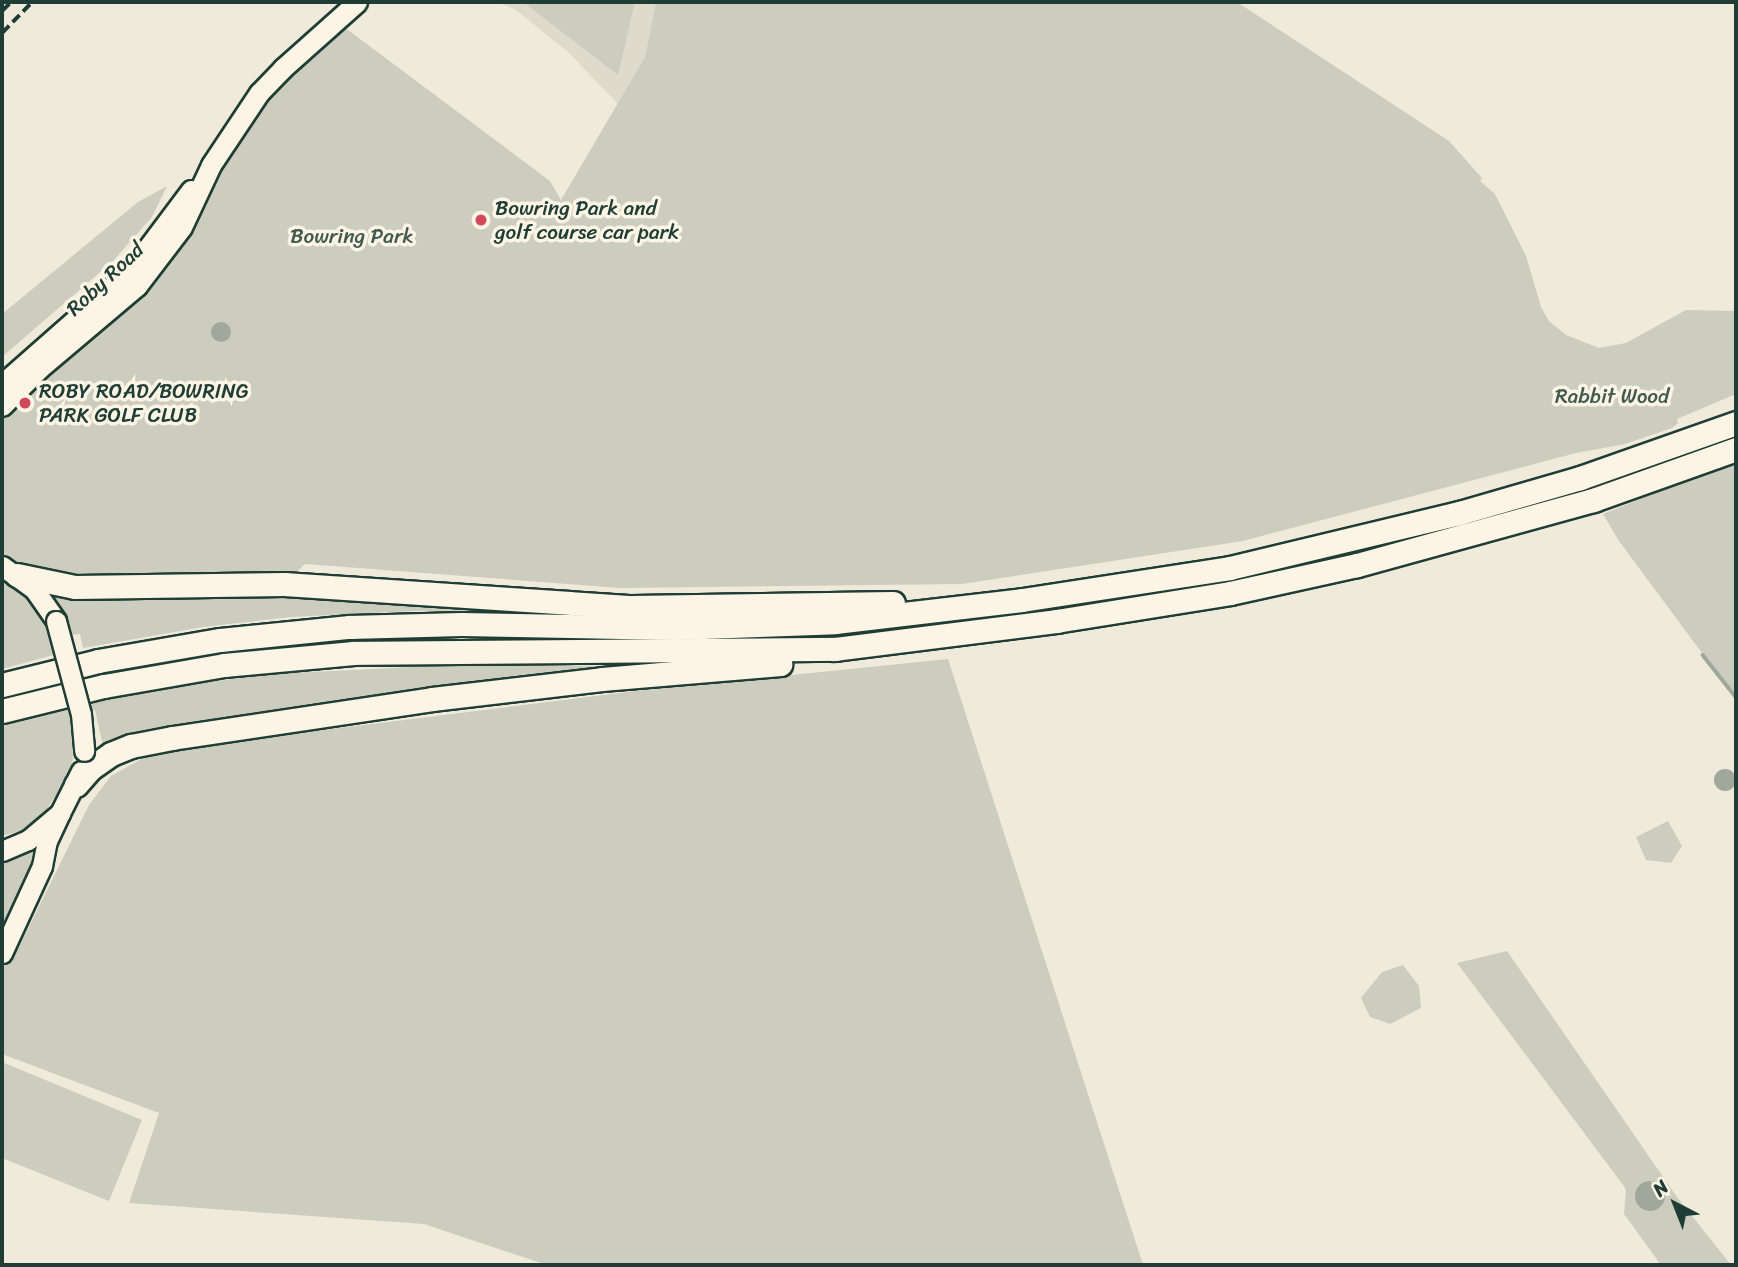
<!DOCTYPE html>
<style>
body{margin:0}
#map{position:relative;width:1738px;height:1267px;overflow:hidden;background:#efeada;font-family:Sriracha,sans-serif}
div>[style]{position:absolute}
.built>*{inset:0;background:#dedbcc}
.green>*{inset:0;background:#cccdbf}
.water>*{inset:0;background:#9fa89a}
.round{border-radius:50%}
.stream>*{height:3.5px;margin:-1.75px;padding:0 1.75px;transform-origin:1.75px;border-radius:1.75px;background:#9fa89a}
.roads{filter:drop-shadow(2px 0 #1f3d34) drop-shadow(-2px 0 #1f3d34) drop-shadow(0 2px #1f3d34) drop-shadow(0 -2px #1f3d34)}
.major>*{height:19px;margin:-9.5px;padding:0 9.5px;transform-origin:9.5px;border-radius:9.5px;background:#fcf5e5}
.highway>*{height:23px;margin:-11.5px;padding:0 11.5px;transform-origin:11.5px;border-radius:11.5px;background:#fcf5e5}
.rail>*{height:3.5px;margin-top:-1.75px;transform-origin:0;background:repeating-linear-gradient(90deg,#1f3d34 0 10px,transparent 0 15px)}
.bridges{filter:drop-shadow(2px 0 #1f3d34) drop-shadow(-2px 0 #1f3d34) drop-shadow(0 2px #1f3d34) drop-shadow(0 -2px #1f3d34)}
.major-bridge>*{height:19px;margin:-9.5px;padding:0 9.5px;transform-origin:9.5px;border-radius:9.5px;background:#fcf5e5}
.dots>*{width:19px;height:19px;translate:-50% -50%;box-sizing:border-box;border:4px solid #fcf5e5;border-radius:50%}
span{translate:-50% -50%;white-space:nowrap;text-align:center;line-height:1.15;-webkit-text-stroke:7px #fcf5e5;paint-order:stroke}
.poi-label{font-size:21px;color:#1f3d34}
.left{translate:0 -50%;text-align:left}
.park-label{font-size:21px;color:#425a50}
.street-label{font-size:21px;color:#1f3d34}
.frame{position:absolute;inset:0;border:4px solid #1f3d34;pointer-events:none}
.north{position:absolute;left:1640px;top:1169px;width:70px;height:70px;-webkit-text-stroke:5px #fcf5e5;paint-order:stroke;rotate:318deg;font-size:19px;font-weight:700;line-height:28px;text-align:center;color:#1f3d34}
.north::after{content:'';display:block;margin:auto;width:24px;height:32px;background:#1f3d34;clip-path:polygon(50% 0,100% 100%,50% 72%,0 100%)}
</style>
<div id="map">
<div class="built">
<i style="clip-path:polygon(498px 2px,656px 2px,645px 57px,618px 104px,568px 52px,516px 10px)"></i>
</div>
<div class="green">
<i style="clip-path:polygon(523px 2px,635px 2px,618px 75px)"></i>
<i style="clip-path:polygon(656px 2px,1237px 2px,1449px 141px,1482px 178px,1480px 181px,1495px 194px,1526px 256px,1541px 307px,1549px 321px,1566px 335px,1599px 348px,1626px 343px,1686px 310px,1736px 311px,1736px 394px,1677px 419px,1678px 423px,1672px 428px,1625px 444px,1576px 453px,1243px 541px,962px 584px,620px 588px,305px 564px,284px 584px,138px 587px,2px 566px,2px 406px,211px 165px,300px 52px,344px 27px,550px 181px,561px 200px,645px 57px)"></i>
<i style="clip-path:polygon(167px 186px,152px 217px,113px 261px,2px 357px,2px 314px,138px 202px)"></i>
<i style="clip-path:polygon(1736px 461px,1736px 699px,1619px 541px,1603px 514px)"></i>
<i style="clip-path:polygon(2px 575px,20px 588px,40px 609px,51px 628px,57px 654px,2px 669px)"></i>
<i style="clip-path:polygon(220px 585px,533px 610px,412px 611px,291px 617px,203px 627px,83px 648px,80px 634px,73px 635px,52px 594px)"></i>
<i style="clip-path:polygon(948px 659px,1143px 1265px,547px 1265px,424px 1224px,129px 1203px,159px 1113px,2px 1054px,2px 969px,19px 947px,89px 805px,111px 776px,147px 756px,203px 745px,627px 692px)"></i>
<i style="clip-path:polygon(455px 665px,598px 666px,600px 669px,416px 694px,401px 691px,156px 729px,130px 735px,103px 746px,95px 710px,70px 715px,73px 757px,71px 769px,59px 791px,44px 813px,20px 831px,2px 836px,2px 726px,98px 702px,178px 686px,271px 674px)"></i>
<i style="clip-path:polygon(1668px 821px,1682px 846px,1671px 863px,1646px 860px,1636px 837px)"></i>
<i style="clip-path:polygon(33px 845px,38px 852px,2px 937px,2px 857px)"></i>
<i style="clip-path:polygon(1507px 951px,1677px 1197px,1731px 1265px,1661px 1265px,1624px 1214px,1626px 1189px,1457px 963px)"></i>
<i style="clip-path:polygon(1403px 965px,1419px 986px,1421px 1008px,1390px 1024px,1370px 1017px,1361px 998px,1382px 972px)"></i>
<i style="clip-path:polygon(2px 1062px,142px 1120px,109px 1201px,2px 1158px)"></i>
</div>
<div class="water">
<i class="round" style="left:211px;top:322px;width:20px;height:20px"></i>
<i class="round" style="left:1714px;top:769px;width:22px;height:22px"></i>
<i class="round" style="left:1635px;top:1181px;width:30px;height:30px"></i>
</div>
<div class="stream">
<i style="left:1703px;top:655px;width:53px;rotate:51.8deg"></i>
</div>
<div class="roads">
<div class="major">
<i style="left:2px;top:384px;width:148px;rotate:-41.4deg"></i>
<i style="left:113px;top:286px;width:44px;rotate:-46.8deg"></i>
<i style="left:143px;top:254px;width:80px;rotate:-53.1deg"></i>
<i style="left:2px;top:406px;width:54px;rotate:-45deg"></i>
<i style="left:40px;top:368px;width:127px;rotate:-40.2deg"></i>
<i style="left:137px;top:286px;width:74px;rotate:-52.7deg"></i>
<i style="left:182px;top:227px;width:68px;rotate:-64.9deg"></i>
<i style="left:211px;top:165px;width:87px;rotate:-56.3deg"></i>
<i style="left:259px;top:93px;width:35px;rotate:-46deg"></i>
<i style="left:283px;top:68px;width:99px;rotate:-41.7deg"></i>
<i style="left:2px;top:566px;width:39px;rotate:36deg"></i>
<i style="left:34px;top:589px;width:39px;rotate:55deg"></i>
<i style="left:2px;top:851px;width:28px;rotate:-23deg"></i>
<i style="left:28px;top:840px;width:42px;rotate:-40.2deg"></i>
<i style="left:60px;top:813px;width:47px;rotate:-63.4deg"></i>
<i style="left:2px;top:953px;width:96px;rotate:-65.3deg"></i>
<i style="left:42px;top:866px;width:25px;rotate:-79deg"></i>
<i style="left:47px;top:841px;width:31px;rotate:-65deg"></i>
</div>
<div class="highway">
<i style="left:17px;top:575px;width:59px;rotate:11.7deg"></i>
<i style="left:75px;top:587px;width:209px;rotate:-0.8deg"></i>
<i style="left:284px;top:584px;width:349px;rotate:3.8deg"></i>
<i style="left:632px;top:607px;width:261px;rotate:-0.9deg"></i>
<i style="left:2px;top:685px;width:99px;rotate:-14deg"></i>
<i style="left:98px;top:661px;width:124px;rotate:-9.8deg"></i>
<i style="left:220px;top:640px;width:130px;rotate:-5.8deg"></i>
<i style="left:349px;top:627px;width:112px;rotate:-1.5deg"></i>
<i style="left:461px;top:624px;width:214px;rotate:1.1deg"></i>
<i style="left:675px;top:628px;width:160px;rotate:-2.1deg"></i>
<i style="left:835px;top:622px;width:188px;rotate:-6.7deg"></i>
<i style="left:1022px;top:600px;width:210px;rotate:-8.7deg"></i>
<i style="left:1230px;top:568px;width:236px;rotate:-13.5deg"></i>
<i style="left:1459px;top:513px;width:126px;rotate:-16.1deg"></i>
<i style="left:1580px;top:478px;width:165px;rotate:-19.4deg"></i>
<i style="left:2px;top:711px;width:105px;rotate:-13.8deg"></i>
<i style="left:104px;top:686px;width:122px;rotate:-9.9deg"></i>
<i style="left:224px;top:665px;width:130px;rotate:-5.3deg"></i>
<i style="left:353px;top:653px;width:482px;rotate:-0.5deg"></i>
<i style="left:835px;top:649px;width:223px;rotate:-7.2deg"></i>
<i style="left:1056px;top:621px;width:176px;rotate:-9.1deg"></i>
<i style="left:1230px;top:593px;width:130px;rotate:-12.4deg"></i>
<i style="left:1357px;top:565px;width:245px;rotate:-15.4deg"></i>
<i style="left:1593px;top:500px;width:152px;rotate:-19.6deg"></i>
<i style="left:76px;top:785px;width:23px;rotate:-49deg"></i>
<i style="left:91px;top:768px;width:24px;rotate:-35deg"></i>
<i style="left:111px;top:754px;width:22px;rotate:-22deg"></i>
<i style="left:131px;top:746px;width:42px;rotate:-11deg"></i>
<i style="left:172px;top:738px;width:263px;rotate:-8.5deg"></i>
<i style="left:432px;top:699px;width:171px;rotate:-6.7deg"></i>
<i style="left:602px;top:679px;width:179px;rotate:-4.8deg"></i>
</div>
</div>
<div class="rail">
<i style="left:2px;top:11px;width:13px;rotate:-45deg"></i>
<i style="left:2px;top:33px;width:43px;rotate:-45.9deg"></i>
</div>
<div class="bridges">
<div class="major-bridge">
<i style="left:56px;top:621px;width:96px;rotate:75deg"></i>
<i style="left:81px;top:714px;width:37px;rotate:85deg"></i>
</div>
</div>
<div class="dots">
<i style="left:481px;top:220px;background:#d1495b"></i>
<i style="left:25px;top:403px;background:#d1495b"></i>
</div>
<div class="poi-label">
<span class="left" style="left:495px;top:220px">Bowring Park and<br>golf course car park</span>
<span class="left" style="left:39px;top:403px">ROBY ROAD/BOWRING<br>PARK GOLF CLUB</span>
</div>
<div class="park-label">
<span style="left:352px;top:236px">Bowring Park</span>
<span style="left:1612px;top:396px">Rabbit Wood</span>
</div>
<div class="street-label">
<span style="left:105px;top:279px;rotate:-43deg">Roby Road</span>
</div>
<div class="frame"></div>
<div class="north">N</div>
</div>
